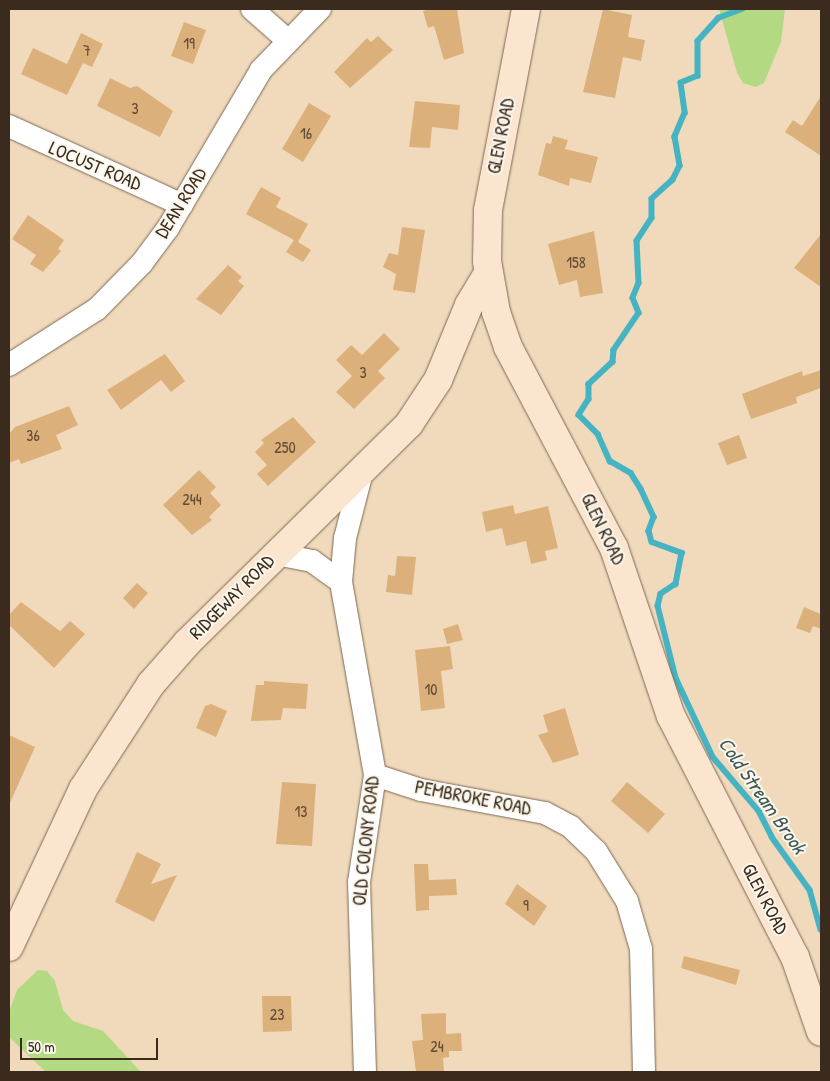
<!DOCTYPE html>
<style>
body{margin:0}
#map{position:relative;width:830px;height:1081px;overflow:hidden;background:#f1dabb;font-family:"Patrick Hand",sans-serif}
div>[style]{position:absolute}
.green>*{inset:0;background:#b3d982}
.stream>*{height:5.5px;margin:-2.75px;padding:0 2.75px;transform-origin:2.75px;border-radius:2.75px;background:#46b3c3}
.building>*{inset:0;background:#dcb07b}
.roads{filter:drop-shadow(0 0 1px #7b6855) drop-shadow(0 0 1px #7b6855)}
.street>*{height:22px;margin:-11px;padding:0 11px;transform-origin:11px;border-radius:11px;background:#fff}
.secondary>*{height:28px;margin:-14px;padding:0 14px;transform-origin:14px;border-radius:14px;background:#fce5cf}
span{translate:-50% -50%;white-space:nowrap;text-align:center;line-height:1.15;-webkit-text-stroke:4px #fbf7ec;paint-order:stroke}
.number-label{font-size:16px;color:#634c35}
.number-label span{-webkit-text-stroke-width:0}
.street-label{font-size:19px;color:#3b2a1e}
.water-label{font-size:20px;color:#3f5a58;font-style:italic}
.frame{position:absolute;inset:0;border:10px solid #3b2a1e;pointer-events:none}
.scale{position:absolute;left:20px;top:1038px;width:138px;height:22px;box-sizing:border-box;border:2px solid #3b2a1e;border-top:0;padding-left:6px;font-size:15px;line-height:18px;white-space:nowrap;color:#3b2a1e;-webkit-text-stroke:4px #fbf7ec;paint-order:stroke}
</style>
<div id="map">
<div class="green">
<div style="clip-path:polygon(719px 9px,785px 9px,781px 42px,764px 83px,756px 87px,743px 83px,737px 73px)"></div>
<div style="clip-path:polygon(38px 970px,47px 971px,55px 981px,63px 1010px,73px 1021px,103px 1031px,141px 1072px,46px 1072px,10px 1038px,9px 1012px,17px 990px)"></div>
</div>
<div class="stream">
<div style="left:743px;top:9px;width:26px;rotate:159deg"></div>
<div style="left:719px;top:18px;width:31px;rotate:132deg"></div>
<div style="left:698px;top:41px;width:35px;rotate:90deg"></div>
<div style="left:698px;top:76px;width:18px;rotate:158deg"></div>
<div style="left:681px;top:83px;width:30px;rotate:82deg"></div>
<div style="left:685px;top:113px;width:26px;rotate:113deg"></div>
<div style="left:675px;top:137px;width:29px;rotate:80deg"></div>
<div style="left:680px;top:166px;width:16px;rotate:117deg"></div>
<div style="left:673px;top:180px;width:28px;rotate:138deg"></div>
<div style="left:652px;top:199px;width:19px;rotate:90deg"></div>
<div style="left:652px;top:218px;width:27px;rotate:123deg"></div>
<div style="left:637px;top:241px;width:42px;rotate:87.3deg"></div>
<div style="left:639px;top:283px;width:16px;rotate:112deg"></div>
<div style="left:633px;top:298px;width:16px;rotate:68deg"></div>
<div style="left:639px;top:313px;width:45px;rotate:124deg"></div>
<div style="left:614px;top:350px;width:12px;rotate:95deg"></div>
<div style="left:613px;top:362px;width:33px;rotate:137deg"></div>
<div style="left:589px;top:384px;width:15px;rotate:90deg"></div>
<div style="left:589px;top:399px;width:19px;rotate:122deg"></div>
<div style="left:579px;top:415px;width:27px;rotate:45deg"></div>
<div style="left:598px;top:434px;width:30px;rotate:66deg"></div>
<div style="left:610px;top:461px;width:24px;rotate:30deg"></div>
<div style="left:631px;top:473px;width:19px;rotate:58deg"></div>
<div style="left:641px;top:489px;width:31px;rotate:65deg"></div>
<div style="left:654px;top:517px;width:15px;rotate:110deg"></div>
<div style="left:649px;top:531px;width:11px;rotate:75deg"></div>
<div style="left:652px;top:542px;width:32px;rotate:20deg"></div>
<div style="left:682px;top:553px;width:32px;rotate:101deg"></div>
<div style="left:676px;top:584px;width:18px;rotate:146deg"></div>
<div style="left:661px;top:594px;width:12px;rotate:104deg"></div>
<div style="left:658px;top:606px;width:74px;rotate:76deg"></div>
<div style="left:676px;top:678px;width:87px;rotate:64.9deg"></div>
<div style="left:713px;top:757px;width:71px;rotate:49.6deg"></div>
<div style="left:759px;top:811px;width:29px;rotate:63deg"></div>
<div style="left:772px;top:837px;width:65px;rotate:54.4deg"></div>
<div style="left:810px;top:890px;width:41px;rotate:74.6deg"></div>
</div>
<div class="building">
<div style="clip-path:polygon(432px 9px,457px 9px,464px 53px,444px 60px,434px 26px,428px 28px,423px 11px)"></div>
<div style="clip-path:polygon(603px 9px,632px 15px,628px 37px,645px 40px,641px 61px,623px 57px,615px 98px,583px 92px)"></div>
<div style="clip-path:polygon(184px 22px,206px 30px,193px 64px,171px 56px)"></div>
<div style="clip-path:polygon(81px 33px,103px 44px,92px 67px,83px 63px,67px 95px,21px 74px,33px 48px,67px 64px)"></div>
<div style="clip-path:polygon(378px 36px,393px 50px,350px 88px,334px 72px,367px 38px,371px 42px)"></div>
<div style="clip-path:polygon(110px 78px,130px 88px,137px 86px,173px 111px,160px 137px,97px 106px)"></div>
<div style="clip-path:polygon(821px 96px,821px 156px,785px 132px,793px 120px,802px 126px)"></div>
<div style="clip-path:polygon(415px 101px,460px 105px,458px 130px,432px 127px,430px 148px,409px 147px)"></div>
<div style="clip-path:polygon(309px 103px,331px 116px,303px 162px,282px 149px)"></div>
<div style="clip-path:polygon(553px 136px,568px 140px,565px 149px,598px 157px,591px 183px,570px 178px,569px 186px,538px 175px,546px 143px,551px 144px)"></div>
<div style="clip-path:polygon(261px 187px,281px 198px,276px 207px,308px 224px,298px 242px,311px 250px,303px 262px,286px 252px,294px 240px,246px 214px)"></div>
<div style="clip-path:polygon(28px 215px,64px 240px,58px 249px,61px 251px,43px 272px,30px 264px,36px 255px,12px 239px)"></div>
<div style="clip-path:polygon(402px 227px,425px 230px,415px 293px,393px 290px,396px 274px,383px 267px,389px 253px,398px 255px)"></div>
<div style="clip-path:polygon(594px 231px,603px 293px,580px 297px,577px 280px,559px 285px,548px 244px)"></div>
<div style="clip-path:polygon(821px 234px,821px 287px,794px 268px)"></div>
<div style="clip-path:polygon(228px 265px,242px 277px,238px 281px,244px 286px,221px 315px,196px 299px)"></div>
<div style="clip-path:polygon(384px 333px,400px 349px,378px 371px,385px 378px,354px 409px,336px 392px,352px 376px,336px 360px,351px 345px,362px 355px)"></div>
<div style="clip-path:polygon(165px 354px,185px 381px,171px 392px,161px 380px,121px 410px,107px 390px)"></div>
<div style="clip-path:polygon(821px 370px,821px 388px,796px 397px,797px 403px,751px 419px,742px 394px,802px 371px,803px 376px)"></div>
<div style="clip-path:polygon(69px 406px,78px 425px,56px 435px,62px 449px,21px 464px,19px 459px,9px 463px,9px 434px,15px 427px)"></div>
<div style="clip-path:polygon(293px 417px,316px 442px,268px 486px,257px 474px,267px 465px,255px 452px,264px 443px,261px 440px)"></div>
<div style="clip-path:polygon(739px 435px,747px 458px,727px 465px,718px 443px)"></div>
<div style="clip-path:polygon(199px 470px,216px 487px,210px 493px,221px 505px,209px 517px,212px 520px,192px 535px,163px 505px)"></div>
<div style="clip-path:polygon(513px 505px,515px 514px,548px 506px,558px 548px,545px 551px,547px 560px,531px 564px,526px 541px,506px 546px,502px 528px,486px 532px,482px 512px)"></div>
<div style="clip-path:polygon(397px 556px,416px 557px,412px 595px,386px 592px,388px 575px,395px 576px)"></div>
<div style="clip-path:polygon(137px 583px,148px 593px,134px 609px,123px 598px)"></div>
<div style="clip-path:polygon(21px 602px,60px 631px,70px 621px,85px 634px,54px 668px,9px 625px,9px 615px)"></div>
<div style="clip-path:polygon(804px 607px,821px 614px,821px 629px,813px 626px,810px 633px,796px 628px)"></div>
<div style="clip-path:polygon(458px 624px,463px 640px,447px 644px,443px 629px)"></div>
<div style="clip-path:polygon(450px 646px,453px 669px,441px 671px,445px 708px,421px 711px,415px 650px)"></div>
<div style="clip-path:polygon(264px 681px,308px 684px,306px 709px,283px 708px,281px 720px,251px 721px,256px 685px,264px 685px)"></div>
<div style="clip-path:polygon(211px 704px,227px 711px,216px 737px,196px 728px,205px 706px)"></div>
<div style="clip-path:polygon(565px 708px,579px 755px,553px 763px,538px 735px,548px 732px,543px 715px)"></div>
<div style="clip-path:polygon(9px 735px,35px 747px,9px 805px)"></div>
<div style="clip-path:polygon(282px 782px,316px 784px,312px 846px,276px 844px)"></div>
<div style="clip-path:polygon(627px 782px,665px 814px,648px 833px,611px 801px)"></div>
<div style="clip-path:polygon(137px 852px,161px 864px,151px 884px,177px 875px,154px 922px,115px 902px)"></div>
<div style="clip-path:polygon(414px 864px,428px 864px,429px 880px,456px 879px,457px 895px,429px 896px,429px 910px,416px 911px)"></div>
<div style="clip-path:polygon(517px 884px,547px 906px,534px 926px,505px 904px)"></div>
<div style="clip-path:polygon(684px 956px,740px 970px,736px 985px,681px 968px)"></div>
<div style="clip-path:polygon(262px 996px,291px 996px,292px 1031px,263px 1032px)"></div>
<div style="clip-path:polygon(446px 1013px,446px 1034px,461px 1033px,462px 1051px,449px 1051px,449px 1057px,443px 1058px,444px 1072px,416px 1072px,412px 1041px,423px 1040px,421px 1014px)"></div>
</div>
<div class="roads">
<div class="street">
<div style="left:252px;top:9px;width:45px;rotate:41.4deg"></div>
<div style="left:9px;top:126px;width:190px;rotate:24.5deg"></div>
<div style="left:9px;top:365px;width:104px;rotate:-32.5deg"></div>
<div style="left:97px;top:309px;width:64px;rotate:-45.6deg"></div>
<div style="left:142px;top:263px;width:44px;rotate:-53.4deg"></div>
<div style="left:168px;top:228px;width:183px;rotate:-59.5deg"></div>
<div style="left:261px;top:70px;width:85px;rotate:-46deg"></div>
<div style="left:362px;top:472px;width:68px;rotate:104.4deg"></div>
<div style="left:345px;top:538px;width:44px;rotate:95.2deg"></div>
<div style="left:341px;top:582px;width:196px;rotate:80deg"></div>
<div style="left:375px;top:775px;width:108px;rotate:98.5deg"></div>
<div style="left:359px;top:882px;width:190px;rotate:88.2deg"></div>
<div style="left:276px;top:554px;width:37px;rotate:11deg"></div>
<div style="left:312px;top:561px;width:36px;rotate:36deg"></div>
<div style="left:375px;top:775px;width:48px;rotate:18.1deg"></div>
<div style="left:421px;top:790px;width:126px;rotate:10.5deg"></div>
<div style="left:545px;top:813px;width:30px;rotate:28deg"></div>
<div style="left:571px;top:827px;width:35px;rotate:44deg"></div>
<div style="left:596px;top:851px;width:59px;rotate:58.2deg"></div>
<div style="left:627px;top:901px;width:50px;rotate:73.7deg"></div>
<div style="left:641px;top:949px;width:123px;rotate:88.6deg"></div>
</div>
<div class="secondary">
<div style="left:526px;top:9px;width:205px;rotate:100.7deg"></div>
<div style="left:488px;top:210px;width:51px;rotate:91.1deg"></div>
<div style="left:487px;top:261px;width:52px;rotate:80deg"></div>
<div style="left:496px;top:312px;width:37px;rotate:71deg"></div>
<div style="left:508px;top:347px;width:227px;rotate:62.2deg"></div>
<div style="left:614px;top:548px;width:177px;rotate:71.3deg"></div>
<div style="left:671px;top:716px;width:271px;rotate:62.8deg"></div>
<div style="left:795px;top:957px;width:79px;rotate:70.9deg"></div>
<div style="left:9px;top:947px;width:174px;rotate:-64.9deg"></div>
<div style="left:83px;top:789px;width:125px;rotate:-57.1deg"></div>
<div style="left:151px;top:684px;width:55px;rotate:-48.7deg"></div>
<div style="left:187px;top:643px;width:312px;rotate:-44.6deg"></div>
<div style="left:409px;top:424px;width:53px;rotate:-56.6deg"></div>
<div style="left:438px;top:380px;width:81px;rotate:-67.5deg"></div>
<div style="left:469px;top:305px;width:37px;rotate:-59deg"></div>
</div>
</div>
<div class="number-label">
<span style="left:189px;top:43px">19</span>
<span style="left:87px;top:50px">7</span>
<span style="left:135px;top:108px">3</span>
<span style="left:306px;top:133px">16</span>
<span style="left:576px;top:262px">158</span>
<span style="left:363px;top:372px">3</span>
<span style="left:33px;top:435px">36</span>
<span style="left:285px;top:447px">250</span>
<span style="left:192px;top:499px">244</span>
<span style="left:431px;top:689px">10</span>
<span style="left:301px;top:811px">13</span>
<span style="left:526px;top:905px">9</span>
<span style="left:277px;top:1014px">23</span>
<span style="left:437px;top:1046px">24</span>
</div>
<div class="street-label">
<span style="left:501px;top:136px;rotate:-79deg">GLEN ROAD</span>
<span style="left:95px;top:166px;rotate:23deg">LOCUST ROAD</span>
<span style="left:181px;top:203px;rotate:-58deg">DEAN ROAD</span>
<span style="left:603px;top:529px;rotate:64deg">GLEN ROAD</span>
<span style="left:232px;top:597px;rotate:-45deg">RIDGEWAY ROAD</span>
<span style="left:473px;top:798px;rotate:11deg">PEMBROKE ROAD</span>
<span style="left:366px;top:841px;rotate:-84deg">OLD COLONY ROAD</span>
<span style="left:765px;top:899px;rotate:62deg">GLEN ROAD</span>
</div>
<div class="water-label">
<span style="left:763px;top:795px;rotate:55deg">Cold Stream Brook</span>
</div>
<div class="frame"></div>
<div class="scale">50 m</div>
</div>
